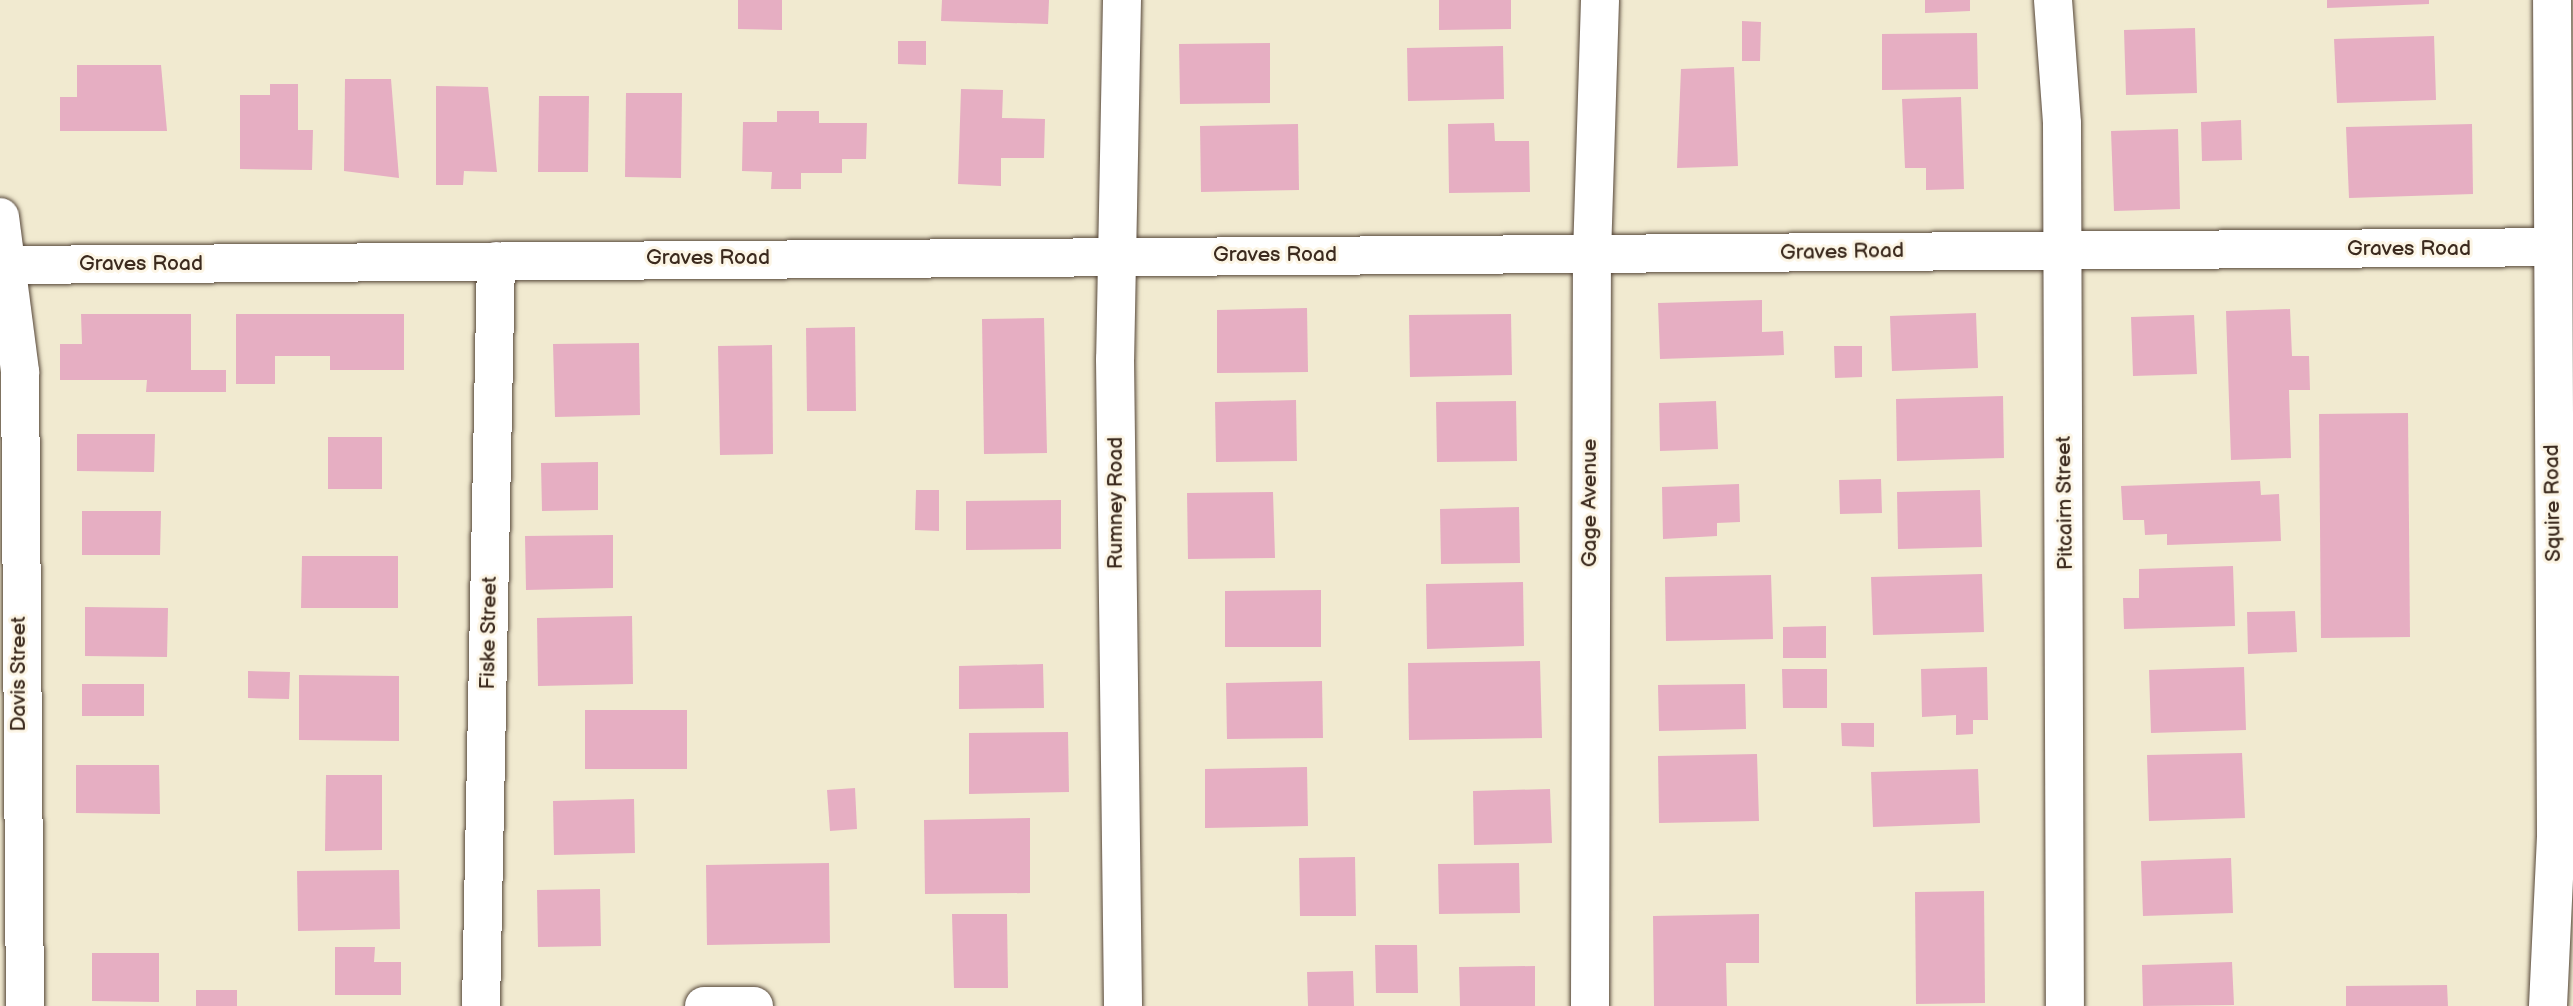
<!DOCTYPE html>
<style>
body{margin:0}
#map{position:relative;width:2573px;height:1006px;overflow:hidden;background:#f1ead0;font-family:"Balsamiq Sans",sans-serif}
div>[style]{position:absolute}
.building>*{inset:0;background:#e6aec2}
.roads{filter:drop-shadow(0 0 2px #564739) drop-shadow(0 0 2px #564739)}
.minor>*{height:38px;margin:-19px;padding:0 19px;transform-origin:19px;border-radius:19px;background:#fff}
.highway>*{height:38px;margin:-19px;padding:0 19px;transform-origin:19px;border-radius:19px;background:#fff}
span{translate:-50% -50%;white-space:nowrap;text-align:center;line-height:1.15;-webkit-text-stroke:6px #fcf5e5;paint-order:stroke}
.street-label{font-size:21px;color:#3b2a1e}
</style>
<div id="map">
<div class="building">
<div style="clip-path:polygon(738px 0,782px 0,782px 30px,738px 29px)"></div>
<div style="clip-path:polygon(942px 0,1049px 0,1048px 24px,941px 21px)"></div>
<div style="clip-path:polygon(1439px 0,1511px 0,1511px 29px,1439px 30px)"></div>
<div style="clip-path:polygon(1925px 0,1970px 0,1970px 11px,1925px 13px)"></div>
<div style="clip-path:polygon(2327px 0,2429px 0,2429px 4px,2327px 8px)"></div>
<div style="clip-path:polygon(1742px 21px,1761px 22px,1760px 61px,1742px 61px)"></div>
<div style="clip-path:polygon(2195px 28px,2197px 93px,2126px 95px,2124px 30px)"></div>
<div style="clip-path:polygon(1977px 33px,1978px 89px,1882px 90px,1882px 34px)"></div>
<div style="clip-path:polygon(2434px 36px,2436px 100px,2337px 103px,2334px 39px)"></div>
<div style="clip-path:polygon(898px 41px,926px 41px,926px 65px,898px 64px)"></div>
<div style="clip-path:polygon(1270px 43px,1270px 103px,1180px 104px,1179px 44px)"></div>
<div style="clip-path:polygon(1503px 46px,1504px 99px,1408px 101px,1407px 48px)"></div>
<div style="clip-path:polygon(77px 65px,161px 65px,167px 131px,60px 131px,60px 97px,77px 97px)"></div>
<div style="clip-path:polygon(1734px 67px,1738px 166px,1677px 168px,1681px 69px)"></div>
<div style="clip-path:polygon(345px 79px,391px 79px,399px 178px,344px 171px)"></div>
<div style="clip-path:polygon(270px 84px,298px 84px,298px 130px,313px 130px,312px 170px,240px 169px,240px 95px,270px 95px)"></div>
<div style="clip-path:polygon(436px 86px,488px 87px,497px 172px,464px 171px,463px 185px,436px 185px)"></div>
<div style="clip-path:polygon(961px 89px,1003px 90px,1002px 118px,1045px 119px,1044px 158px,1001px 158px,1001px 186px,958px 184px)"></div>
<div style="clip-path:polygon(626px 93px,682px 93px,681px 178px,625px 177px)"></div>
<div style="clip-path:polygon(539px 96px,589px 96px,588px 172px,538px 172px)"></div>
<div style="clip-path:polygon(1961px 97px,1964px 189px,1926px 190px,1926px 168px,1905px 168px,1902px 99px)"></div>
<div style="clip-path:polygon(777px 111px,819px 111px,819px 123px,867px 123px,866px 159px,842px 159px,842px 173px,801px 173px,801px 189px,771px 189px,772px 172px,742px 171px,743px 122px,777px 122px)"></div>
<div style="clip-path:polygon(2241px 120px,2242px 160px,2202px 161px,2201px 122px)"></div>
<div style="clip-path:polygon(1494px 123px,1495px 141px,1529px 141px,1530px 192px,1449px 193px,1448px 124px)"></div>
<div style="clip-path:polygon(1298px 124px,1299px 190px,1201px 192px,1200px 126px)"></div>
<div style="clip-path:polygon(2472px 124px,2473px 194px,2349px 198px,2346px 127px)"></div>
<div style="clip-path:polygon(2178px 129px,2180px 209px,2114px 211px,2111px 131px)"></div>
<div style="clip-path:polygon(1762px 300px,1762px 332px,1783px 331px,1784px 355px,1660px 359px,1658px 303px)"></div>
<div style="clip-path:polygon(1307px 308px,1308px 372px,1217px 373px,1217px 310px)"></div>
<div style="clip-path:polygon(2290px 309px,2292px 356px,2309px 356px,2310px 390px,2289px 390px,2291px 458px,2231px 460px,2226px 311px)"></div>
<div style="clip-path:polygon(1976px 313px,1978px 368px,1892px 371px,1890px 316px)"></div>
<div style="clip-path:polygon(81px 314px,191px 314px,191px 370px,226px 370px,226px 392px,146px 392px,147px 380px,60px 380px,60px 344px,82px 344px)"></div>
<div style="clip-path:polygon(236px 314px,404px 314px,404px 370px,330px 370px,330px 356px,275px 356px,275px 384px,236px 384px)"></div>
<div style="clip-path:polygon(1511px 314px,1512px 375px,1410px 377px,1409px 315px)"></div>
<div style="clip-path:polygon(2194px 315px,2197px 374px,2133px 376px,2131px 317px)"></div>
<div style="clip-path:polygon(1044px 318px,1047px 453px,984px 454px,982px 319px)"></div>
<div style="clip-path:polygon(855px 327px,856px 411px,807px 411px,806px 328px)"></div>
<div style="clip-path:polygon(639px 343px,640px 415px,555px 417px,553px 344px)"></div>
<div style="clip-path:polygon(772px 345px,773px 454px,720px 455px,718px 346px)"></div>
<div style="clip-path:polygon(1834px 346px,1862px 346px,1862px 377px,1835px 378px)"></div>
<div style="clip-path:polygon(2003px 396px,2004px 458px,1897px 461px,1896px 399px)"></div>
<div style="clip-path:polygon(1296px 400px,1297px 461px,1216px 462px,1215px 402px)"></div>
<div style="clip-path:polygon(1516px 401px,1517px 461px,1437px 462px,1436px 402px)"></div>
<div style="clip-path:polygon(1716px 401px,1718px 449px,1660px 451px,1659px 403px)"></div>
<div style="clip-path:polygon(2408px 413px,2410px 637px,2321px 638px,2319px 414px)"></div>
<div style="clip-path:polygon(77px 434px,155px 434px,154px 472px,77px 471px)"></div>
<div style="clip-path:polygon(328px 437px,382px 437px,382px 489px,328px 489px)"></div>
<div style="clip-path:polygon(598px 462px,598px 510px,542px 511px,541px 463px)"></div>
<div style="clip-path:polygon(1881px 479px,1882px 513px,1840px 514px,1839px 480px)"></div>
<div style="clip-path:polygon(2260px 481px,2261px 495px,2279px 494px,2281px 541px,2167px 545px,2167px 534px,2145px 535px,2144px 520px,2123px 520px,2121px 486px)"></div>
<div style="clip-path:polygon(1739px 484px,1740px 522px,1717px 523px,1717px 536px,1663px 539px,1662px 487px)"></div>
<div style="clip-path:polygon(916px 490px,939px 490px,939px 531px,915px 530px)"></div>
<div style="clip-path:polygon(1980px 490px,1982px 547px,1898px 549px,1897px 492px)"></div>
<div style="clip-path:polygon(1273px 492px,1275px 558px,1188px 559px,1187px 493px)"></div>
<div style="clip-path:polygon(1061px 500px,1061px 549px,966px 550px,966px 501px)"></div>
<div style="clip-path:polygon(1519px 507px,1520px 563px,1441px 564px,1440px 509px)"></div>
<div style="clip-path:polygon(82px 511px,161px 511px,160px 555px,82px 555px)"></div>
<div style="clip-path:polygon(613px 535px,613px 588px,526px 590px,525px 536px)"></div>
<div style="clip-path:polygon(302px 556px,398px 556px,398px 608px,301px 608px)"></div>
<div style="clip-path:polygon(2233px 566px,2235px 626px,2124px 629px,2123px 598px,2139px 598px,2139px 569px)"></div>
<div style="clip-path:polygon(1982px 574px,1984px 632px,1873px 635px,1871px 577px)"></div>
<div style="clip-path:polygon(1771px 575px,1773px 639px,1666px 641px,1665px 577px)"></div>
<div style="clip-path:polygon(1523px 582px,1524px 646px,1427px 649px,1426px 584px)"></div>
<div style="clip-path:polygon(1321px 590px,1321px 647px,1225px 647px,1225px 591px)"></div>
<div style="clip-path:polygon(85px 607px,168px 608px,167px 657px,85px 656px)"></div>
<div style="clip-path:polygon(2295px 611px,2297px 652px,2248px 654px,2247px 612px)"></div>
<div style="clip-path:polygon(632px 616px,633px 684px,538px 686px,537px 618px)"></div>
<div style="clip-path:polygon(1826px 626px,1826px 658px,1783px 658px,1783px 627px)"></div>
<div style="clip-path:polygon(1540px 661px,1542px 738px,1409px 740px,1408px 663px)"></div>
<div style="clip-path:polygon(1043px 664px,1044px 708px,959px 709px,959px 666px)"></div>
<div style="clip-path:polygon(1987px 667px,1988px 720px,1973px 720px,1973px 734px,1956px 735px,1956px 715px,1922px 717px,1921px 669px)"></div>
<div style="clip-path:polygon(2244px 667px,2246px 730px,2151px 733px,2149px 670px)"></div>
<div style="clip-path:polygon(1782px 669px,1827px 669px,1827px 708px,1783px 708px)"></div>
<div style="clip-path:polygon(248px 671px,290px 672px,289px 699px,248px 698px)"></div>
<div style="clip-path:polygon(299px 675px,399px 676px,399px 741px,299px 740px)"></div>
<div style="clip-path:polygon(1322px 681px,1323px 738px,1227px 739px,1226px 683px)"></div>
<div style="clip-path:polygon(82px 684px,144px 684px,144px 716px,82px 716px)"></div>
<div style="clip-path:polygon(1745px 684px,1746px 729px,1659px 731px,1658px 685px)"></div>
<div style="clip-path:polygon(585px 710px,687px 710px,687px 769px,585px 769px)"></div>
<div style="clip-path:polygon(1841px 723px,1874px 723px,1874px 747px,1842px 746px)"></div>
<div style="clip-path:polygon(1068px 732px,1069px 792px,969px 794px,969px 733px)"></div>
<div style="clip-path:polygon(2242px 753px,2245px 818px,2149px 821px,2147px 755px)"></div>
<div style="clip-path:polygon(1757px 754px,1759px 821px,1659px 823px,1658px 756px)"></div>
<div style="clip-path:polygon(76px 765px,159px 765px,160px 814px,76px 813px)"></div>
<div style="clip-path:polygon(1307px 767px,1308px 826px,1205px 828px,1205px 769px)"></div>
<div style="clip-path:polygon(1978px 769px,1980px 823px,1873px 827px,1871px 772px)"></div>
<div style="clip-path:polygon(326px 775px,382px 775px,382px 850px,325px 851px)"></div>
<div style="clip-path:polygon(855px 788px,857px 829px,830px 831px,827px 790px)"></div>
<div style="clip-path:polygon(1550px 789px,1552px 843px,1474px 845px,1473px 791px)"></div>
<div style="clip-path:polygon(634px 799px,635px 853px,554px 855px,553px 801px)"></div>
<div style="clip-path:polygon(1030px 818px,1030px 893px,925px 894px,924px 820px)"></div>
<div style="clip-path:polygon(1355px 857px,1356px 916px,1300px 916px,1299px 858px)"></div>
<div style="clip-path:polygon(2231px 858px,2233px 913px,2143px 916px,2141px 861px)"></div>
<div style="clip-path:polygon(829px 863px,830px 943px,707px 945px,706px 865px)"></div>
<div style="clip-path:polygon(1519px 863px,1520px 913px,1439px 914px,1438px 864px)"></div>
<div style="clip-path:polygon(399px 870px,400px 929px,298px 931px,297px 871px)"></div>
<div style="clip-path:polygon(600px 889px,601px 946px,538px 947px,537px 890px)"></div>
<div style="clip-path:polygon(1984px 891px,1985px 1003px,1916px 1004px,1915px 892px)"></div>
<div style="clip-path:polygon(952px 914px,1007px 914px,1008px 988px,954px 988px)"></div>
<div style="clip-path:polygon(1759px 914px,1759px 963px,1726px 963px,1727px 1006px,1654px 1006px,1653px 916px)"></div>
<div style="clip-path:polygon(1375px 945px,1417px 945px,1418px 993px,1376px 993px)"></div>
<div style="clip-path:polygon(335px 947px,375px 947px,374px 962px,401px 962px,401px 995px,335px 995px)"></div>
<div style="clip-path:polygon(92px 953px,159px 953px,159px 1002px,92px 1001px)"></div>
<div style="clip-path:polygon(2232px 962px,2234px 1005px,2143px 1006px,2142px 965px)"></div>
<div style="clip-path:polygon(1535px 966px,1535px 1006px,1460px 1006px,1459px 967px)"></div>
<div style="clip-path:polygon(1353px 971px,1354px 1006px,1308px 1006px,1307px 972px)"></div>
<div style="clip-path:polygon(2447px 985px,2448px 1006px,2346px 1006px,2346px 986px)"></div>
<div style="clip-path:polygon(196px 990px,237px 990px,237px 1006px,196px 1006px)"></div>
</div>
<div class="roads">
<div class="minor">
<div style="left:1122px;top:0;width:359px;rotate:91.1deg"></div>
<div style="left:1115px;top:359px;width:647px;rotate:89.29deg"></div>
<div style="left:2053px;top:0;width:124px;rotate:85.8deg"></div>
<div style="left:2062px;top:124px;width:882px;rotate:89.81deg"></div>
<div style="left:0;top:217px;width:156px;rotate:82.6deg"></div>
<div style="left:20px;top:372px;width:634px;rotate:89.55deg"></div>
<div style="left:0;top:265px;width:2550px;rotate:-0.4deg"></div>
<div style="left:481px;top:1006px;width:745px;rotate:-88.85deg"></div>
<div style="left:704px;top:1006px;width:50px"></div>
<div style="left:1590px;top:1006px;width:751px;rotate:-89.85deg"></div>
<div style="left:1592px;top:255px;width:255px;rotate:-88.2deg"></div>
</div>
<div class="highway">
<div style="left:2548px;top:1006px;width:169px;rotate:-87.3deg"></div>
<div style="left:2556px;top:837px;width:837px;rotate:-90.27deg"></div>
</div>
</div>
<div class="street-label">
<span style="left:2409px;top:249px">Graves Road</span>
<span style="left:1842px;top:252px;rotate:-1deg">Graves Road</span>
<span style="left:1275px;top:255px">Graves Road</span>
<span style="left:708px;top:258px">Graves Road</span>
<span style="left:141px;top:264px">Graves Road</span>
<span style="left:1116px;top:503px;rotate:-90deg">Rumney Road</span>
<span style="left:1590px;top:503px;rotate:-90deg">Gage Avenue</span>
<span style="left:2065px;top:503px;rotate:-91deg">Pitcairn Street</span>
<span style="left:2553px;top:503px;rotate:-91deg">Squire Road</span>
<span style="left:489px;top:633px;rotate:-89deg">Fiske Street</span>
<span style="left:19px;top:674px;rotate:-90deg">Davis Street</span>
</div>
</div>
